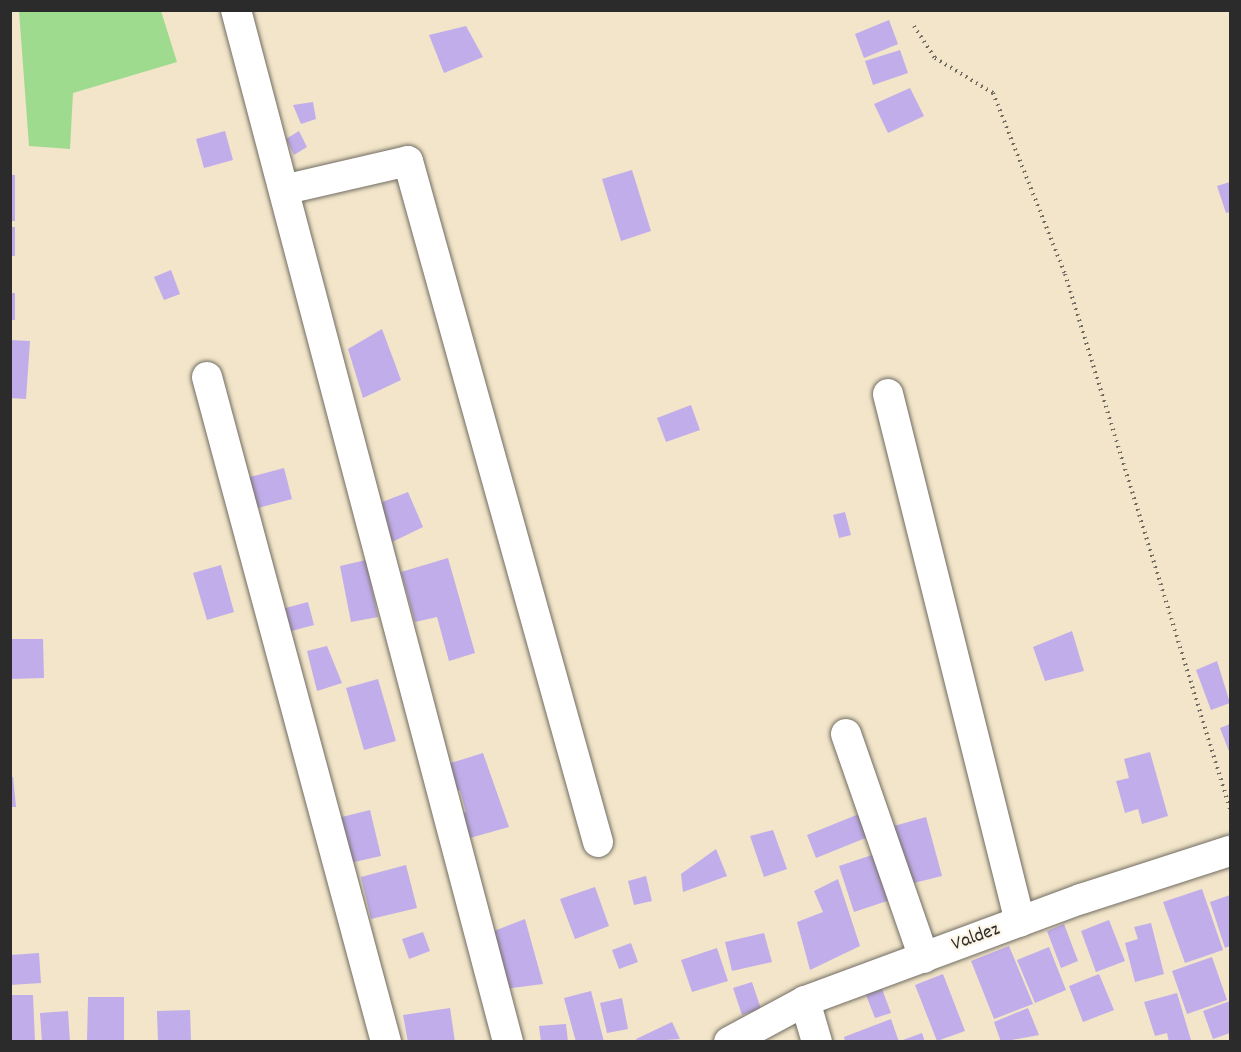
<!DOCTYPE html>
<style>
body{margin:0}
#map{position:relative;width:1241px;height:1052px;overflow:hidden;background:#f2e5c9;font-family:Dekko,sans-serif}
div>[style]{position:absolute}
.green>*{inset:0;background:#9fdb8f}
.building>*{inset:0;background:#c1adea}
.path>*{height:4px;margin-top:-2px;transform-origin:0;background:repeating-linear-gradient(90deg,#716c62 0 1.5px,transparent 0 6px)}
.roads{filter:drop-shadow(0 0 2px #716c62) drop-shadow(0 0 2px #716c62)}
.minor>*{height:30px;margin:-15px;padding:0 15px;transform-origin:15px;border-radius:15px;background:#fff}
span{translate:-50% -50%;white-space:nowrap;text-align:center;line-height:1.15;-webkit-text-stroke:4.5px #fcf5e5;paint-order:stroke}
.street-label{font-size:20px;color:#2b2b2b}
.frame{position:absolute;inset:0;border:12px solid #2b2b2b;pointer-events:none}
</style>
<div id="map">
<div class="green">
<div style="clip-path:polygon(19px 11px,161px 11px,177px 62px,73px 93px,70px 149px,29px 146px)"></div>
</div>
<div class="building">
<div style="clip-path:polygon(889px 20px,898px 44px,864px 58px,855px 34px)"></div>
<div style="clip-path:polygon(466px 26px,483px 57px,444px 73px,429px 35px)"></div>
<div style="clip-path:polygon(900px 50px,908px 73px,873px 85px,865px 61px)"></div>
<div style="clip-path:polygon(910px 88px,924px 116px,888px 133px,874px 104px)"></div>
<div style="clip-path:polygon(313px 102px,316px 119px,301px 124px,293px 105px)"></div>
<div style="clip-path:polygon(225px 131px,233px 160px,204px 168px,196px 139px)"></div>
<div style="clip-path:polygon(299px 131px,307px 147px,294px 155px,286px 139px)"></div>
<div style="clip-path:polygon(632px 170px,651px 231px,621px 241px,602px 179px)"></div>
<div style="clip-path:polygon(10px 175px,15px 175px,15px 221px,10px 221px)"></div>
<div style="clip-path:polygon(1230px 182px,1230px 212px,1226px 213px,1217px 186px)"></div>
<div style="clip-path:polygon(10px 227px,15px 227px,15px 256px,10px 256px)"></div>
<div style="clip-path:polygon(171px 270px,180px 294px,164px 300px,154px 277px)"></div>
<div style="clip-path:polygon(10px 293px,15px 293px,15px 320px,10px 320px)"></div>
<div style="clip-path:polygon(382px 329px,401px 380px,363px 398px,348px 349px)"></div>
<div style="clip-path:polygon(10px 340px,30px 341px,26px 399px,10px 398px)"></div>
<div style="clip-path:polygon(691px 405px,700px 430px,666px 442px,657px 418px)"></div>
<div style="clip-path:polygon(284px 468px,292px 499px,254px 509px,246px 478px)"></div>
<div style="clip-path:polygon(408px 492px,423px 527px,386px 545px,372px 506px)"></div>
<div style="clip-path:polygon(845px 512px,851px 535px,839px 538px,833px 515px)"></div>
<div style="clip-path:polygon(448px 558px,475px 653px,449px 661px,437px 617px,415px 622px,401px 572px)"></div>
<div style="clip-path:polygon(366px 560px,378px 617px,351px 622px,340px 566px)"></div>
<div style="clip-path:polygon(221px 565px,234px 612px,207px 620px,193px 573px)"></div>
<div style="clip-path:polygon(308px 602px,314px 625px,284px 633px,278px 610px)"></div>
<div style="clip-path:polygon(1072px 631px,1084px 671px,1045px 681px,1033px 647px)"></div>
<div style="clip-path:polygon(10px 639px,43px 639px,44px 678px,10px 679px)"></div>
<div style="clip-path:polygon(327px 646px,342px 683px,317px 691px,307px 651px)"></div>
<div style="clip-path:polygon(1217px 661px,1230px 703px,1211px 710px,1196px 670px)"></div>
<div style="clip-path:polygon(378px 679px,396px 741px,364px 750px,346px 688px)"></div>
<div style="clip-path:polygon(1230px 724px,1230px 754px,1220px 728px)"></div>
<div style="clip-path:polygon(1150px 752px,1168px 816px,1142px 824px,1138px 809px,1125px 813px,1116px 781px,1129px 778px,1124px 759px)"></div>
<div style="clip-path:polygon(483px 753px,509px 827px,459px 841px,452px 816px,466px 812px,460px 790px,446px 794px,438px 767px)"></div>
<div style="clip-path:polygon(10px 777px,13px 777px,16px 807px,10px 807px)"></div>
<div style="clip-path:polygon(370px 810px,381px 856px,341px 865px,330px 820px)"></div>
<div style="clip-path:polygon(859px 814px,868px 837px,816px 858px,807px 835px)"></div>
<div style="clip-path:polygon(926px 817px,942px 876px,910px 884px,894px 826px)"></div>
<div style="clip-path:polygon(773px 830px,787px 869px,764px 877px,750px 836px)"></div>
<div style="clip-path:polygon(716px 849px,727px 876px,683px 892px,681px 874px)"></div>
<div style="clip-path:polygon(881px 852px,896px 898px,854px 912px,839px 866px)"></div>
<div style="clip-path:polygon(406px 865px,417px 908px,371px 919px,361px 877px)"></div>
<div style="clip-path:polygon(646px 876px,652px 901px,634px 905px,628px 881px)"></div>
<div style="clip-path:polygon(838px 879px,860px 946px,810px 970px,797px 922px,823px 912px,814px 891px)"></div>
<div style="clip-path:polygon(595px 887px,609px 926px,575px 939px,560px 899px)"></div>
<div style="clip-path:polygon(1202px 889px,1223px 950px,1185px 963px,1163px 902px)"></div>
<div style="clip-path:polygon(1230px 895px,1230px 946px,1225px 948px,1210px 902px)"></div>
<div style="clip-path:polygon(525px 919px,543px 984px,504px 989px,489px 933px)"></div>
<div style="clip-path:polygon(1109px 920px,1125px 961px,1096px 972px,1081px 931px)"></div>
<div style="clip-path:polygon(1151px 923px,1164px 974px,1135px 982px,1125px 943px,1138px 939px,1134px 927px)"></div>
<div style="clip-path:polygon(1064px 924px,1078px 961px,1061px 968px,1047px 931px)"></div>
<div style="clip-path:polygon(423px 932px,430px 951px,409px 959px,402px 939px)"></div>
<div style="clip-path:polygon(764px 933px,772px 962px,732px 971px,725px 942px)"></div>
<div style="clip-path:polygon(631px 943px,638px 962px,619px 969px,612px 950px)"></div>
<div style="clip-path:polygon(1009px 946px,1033px 1004px,994px 1019px,971px 961px)"></div>
<div style="clip-path:polygon(1049px 947px,1066px 990px,1035px 1003px,1017px 960px)"></div>
<div style="clip-path:polygon(717px 948px,728px 981px,692px 992px,681px 960px)"></div>
<div style="clip-path:polygon(39px 953px,41px 983px,10px 985px,10px 955px)"></div>
<div style="clip-path:polygon(1212px 957px,1227px 1000px,1187px 1014px,1172px 971px)"></div>
<div style="clip-path:polygon(943px 974px,965px 1031px,937px 1041px,915px 985px)"></div>
<div style="clip-path:polygon(1099px 974px,1114px 1010px,1083px 1022px,1069px 986px)"></div>
<div style="clip-path:polygon(752px 982px,761px 1009px,742px 1015px,733px 988px)"></div>
<div style="clip-path:polygon(882px 989px,891px 1013px,875px 1018px,866px 995px)"></div>
<div style="clip-path:polygon(591px 991px,604px 1042px,576px 1042px,564px 998px)"></div>
<div style="clip-path:polygon(1177px 993px,1191px 1040px,1186px 1042px,1169px 1042px,1167px 1033px,1155px 1036px,1144px 1002px)"></div>
<div style="clip-path:polygon(10px 995px,33px 995px,35px 1042px,10px 1042px)"></div>
<div style="clip-path:polygon(88px 997px,124px 997px,124px 1042px,87px 1042px)"></div>
<div style="clip-path:polygon(622px 998px,628px 1029px,607px 1033px,600px 1003px)"></div>
<div style="clip-path:polygon(1230px 1001px,1230px 1033px,1213px 1039px,1203px 1011px)"></div>
<div style="clip-path:polygon(450px 1008px,455px 1042px,408px 1042px,403px 1015px)"></div>
<div style="clip-path:polygon(1028px 1008px,1039px 1035px,1001px 1042px,994px 1022px)"></div>
<div style="clip-path:polygon(190px 1010px,191px 1042px,158px 1042px,157px 1011px)"></div>
<div style="clip-path:polygon(68px 1011px,70px 1042px,42px 1042px,40px 1013px)"></div>
<div style="clip-path:polygon(891px 1019px,899px 1042px,845px 1042px,844px 1037px)"></div>
<div style="clip-path:polygon(672px 1022px,680px 1039px,638px 1042px,636px 1039px)"></div>
<div style="clip-path:polygon(566px 1024px,568px 1042px,541px 1042px,539px 1026px)"></div>
<div style="clip-path:polygon(922px 1033px,925px 1042px,900px 1042px,900px 1041px)"></div>
</div>
<div class="path">
<div style="left:914px;top:26px;width:38px;rotate:57deg"></div>
<div style="left:935px;top:58px;width:68px;rotate:31.1deg"></div>
<div style="left:993px;top:93px;width:195px;rotate:68.3deg"></div>
<div style="left:1065px;top:274px;width:560px;rotate:72.86deg"></div>
</div>
<div class="roads">
<div class="minor">
<div style="left:236px;top:10px;width:1067px;rotate:75.23deg"></div>
<div style="left:287px;top:189px;width:124px;rotate:-13deg"></div>
<div style="left:408px;top:161px;width:707px;rotate:74.41deg"></div>
<div style="left:207px;top:377px;width:689px;rotate:74.93deg"></div>
<div style="left:888px;top:394px;width:544px;rotate:75.96deg"></div>
<div style="left:846px;top:734px;width:237px;rotate:70.8deg"></div>
<div style="left:805px;top:1001px;width:43px;rotate:73.7deg"></div>
<div style="left:729px;top:1042px;width:86px;rotate:-28.3deg"></div>
<div style="left:805px;top:1001px;width:294px;rotate:-20.3deg"></div>
<div style="left:1081px;top:899px;width:157px;rotate:-17.9deg"></div>
</div>
</div>
<div class="street-label">
<span style="left:976px;top:938px;rotate:-20deg">Valdez</span>
</div>
<div class="frame"></div>
</div>
